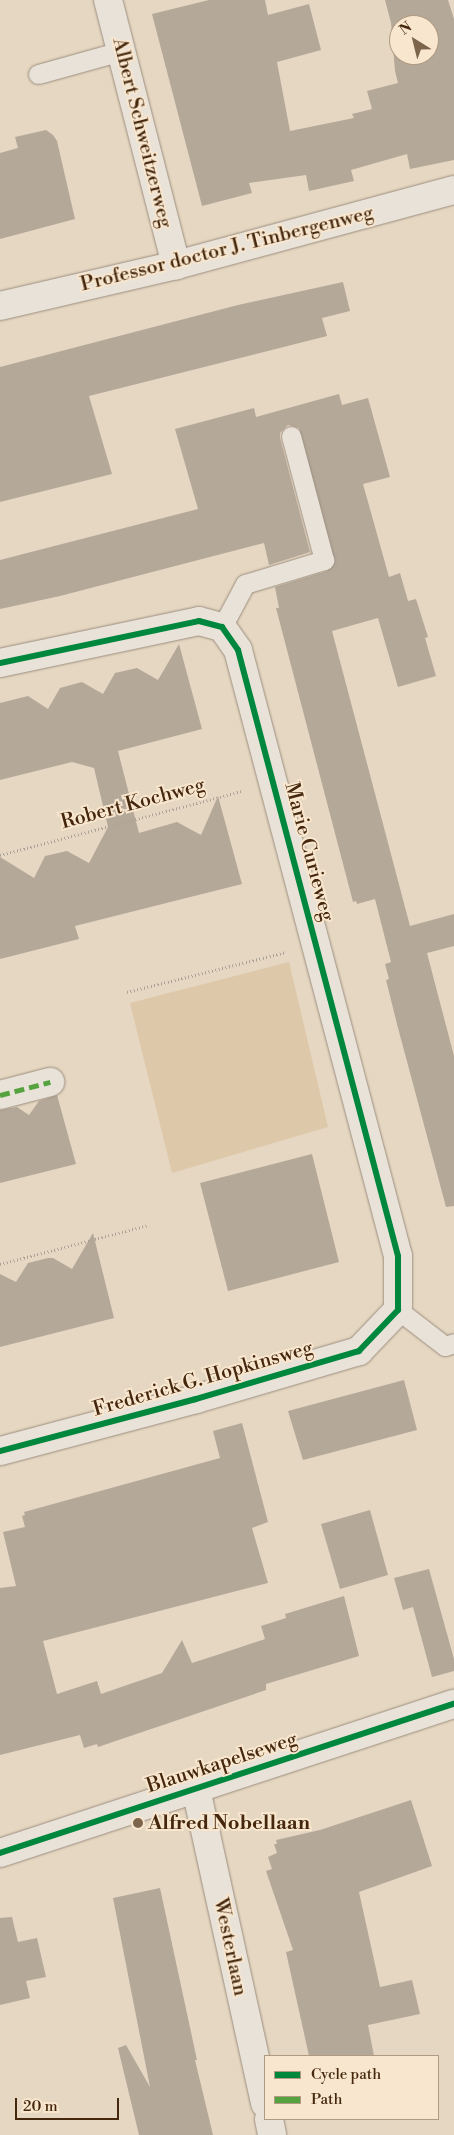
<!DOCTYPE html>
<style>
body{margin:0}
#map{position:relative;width:454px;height:2135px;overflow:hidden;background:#e6d7c2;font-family:"Libre Bodoni",serif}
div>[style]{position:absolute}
.green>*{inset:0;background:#dec8aa}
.building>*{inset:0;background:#b4a899}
.path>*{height:3px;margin-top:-1.5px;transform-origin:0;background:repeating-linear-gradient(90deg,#aba298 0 1px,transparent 0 3.5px)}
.roads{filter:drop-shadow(0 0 1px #9b8e7f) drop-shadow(0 0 1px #9b8e7f)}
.lane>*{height:19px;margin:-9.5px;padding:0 9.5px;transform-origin:9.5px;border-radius:9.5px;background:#e9e2d8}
.street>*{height:28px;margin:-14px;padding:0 14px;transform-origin:14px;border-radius:14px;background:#e9e2d8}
.quiet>*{height:5px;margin-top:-2.5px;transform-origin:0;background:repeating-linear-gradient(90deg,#55a33e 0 10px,transparent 0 15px)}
.cycleway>*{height:6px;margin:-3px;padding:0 3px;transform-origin:3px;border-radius:3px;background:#00873e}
.dots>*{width:14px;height:14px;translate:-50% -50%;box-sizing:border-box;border:2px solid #f8e6ce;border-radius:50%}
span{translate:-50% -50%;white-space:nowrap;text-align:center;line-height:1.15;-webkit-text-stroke:4px #f8e6ce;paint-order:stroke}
.street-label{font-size:20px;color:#44270d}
.poi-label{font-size:20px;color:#44270d;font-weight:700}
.left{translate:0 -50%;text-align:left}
.legend{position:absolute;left:264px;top:2055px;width:175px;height:65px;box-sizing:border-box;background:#f8e6ce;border:1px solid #b09a81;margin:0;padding:6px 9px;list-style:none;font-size:15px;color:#44270d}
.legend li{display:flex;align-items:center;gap:10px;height:25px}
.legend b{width:25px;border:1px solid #b09a81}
.north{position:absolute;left:389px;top:15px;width:50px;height:50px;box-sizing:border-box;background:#f8e6ce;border:1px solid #b09a81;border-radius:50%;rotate:324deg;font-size:14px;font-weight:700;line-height:20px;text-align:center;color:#44270d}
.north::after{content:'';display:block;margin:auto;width:18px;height:22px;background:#7d654c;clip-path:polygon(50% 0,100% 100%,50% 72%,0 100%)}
.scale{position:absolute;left:15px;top:2098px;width:104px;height:22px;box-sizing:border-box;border:2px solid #44270d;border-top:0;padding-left:6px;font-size:15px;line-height:18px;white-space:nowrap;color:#44270d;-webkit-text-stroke:4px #f8e6ce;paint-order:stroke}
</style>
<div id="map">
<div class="green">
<div style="clip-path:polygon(289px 962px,328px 1127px,172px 1173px,130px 1003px)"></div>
</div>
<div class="building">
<div style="clip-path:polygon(evenodd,209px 0,265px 0,268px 15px,309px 4px,321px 50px,277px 62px,290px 131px,354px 118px,352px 114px,372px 109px,367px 91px,398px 83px,395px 71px,391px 23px,385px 0,448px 0,454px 19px,454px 160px,410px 169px,407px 154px,351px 170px,354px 181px,309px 191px,306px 175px,249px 183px,252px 193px,202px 206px,152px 14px,209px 0,399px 25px,429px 25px,429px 55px,399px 55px,399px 25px)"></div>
<div style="clip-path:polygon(46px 130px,53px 135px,57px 141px,75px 219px,0 239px,0 153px,18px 148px,15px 137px)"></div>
<div style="clip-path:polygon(343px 282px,350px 311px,322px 318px,327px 336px,89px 396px,112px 474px,0 502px,0 367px,238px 305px)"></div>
<div style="clip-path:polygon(339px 394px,342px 405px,368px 398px,390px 477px,363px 484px,389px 577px,400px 573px,408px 601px,416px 599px,428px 637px,425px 638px,436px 676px,398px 687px,378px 618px,332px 631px,410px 926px,454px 914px,454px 946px,427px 953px,454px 1056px,454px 1206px,446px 1207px,398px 1028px,386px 980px,389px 979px,385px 964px,391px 962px,375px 899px,357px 904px,356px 901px,353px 902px,276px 608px,279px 608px,275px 587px,327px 571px,335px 562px,299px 428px,288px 425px,280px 433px,280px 438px,310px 552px,269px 565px,264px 543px,60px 596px,0 609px,0 560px,198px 509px,175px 429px,254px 408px,256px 417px)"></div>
<div style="clip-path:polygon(179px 644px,202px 729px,118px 751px,139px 833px,177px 822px,201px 835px,218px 796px,242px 884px,75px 926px,79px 939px,0 959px,0 857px,34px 878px,45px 856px,67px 851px,89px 863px,108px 827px,94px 768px,72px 762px,0 780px,0 703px,28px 696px,48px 709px,60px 688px,82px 682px,103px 694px,115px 673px,137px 668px,158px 680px)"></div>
<div style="clip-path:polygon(57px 1095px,76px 1164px,0 1183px,0 1110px,17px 1107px,29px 1115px,39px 1101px)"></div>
<div style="clip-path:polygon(312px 1154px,339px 1262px,228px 1291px,200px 1183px)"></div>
<div style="clip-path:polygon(93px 1233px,114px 1318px,0 1347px,0 1274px,16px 1282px,28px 1263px,48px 1258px,53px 1258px,72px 1269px)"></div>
<div style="clip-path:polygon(404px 1380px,417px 1430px,303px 1460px,288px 1411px)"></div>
<div style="clip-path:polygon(242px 1423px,268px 1522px,252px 1528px,268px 1583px,43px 1641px,57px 1694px,97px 1681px,101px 1694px,162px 1673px,182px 1640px,192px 1663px,223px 1653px,265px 1639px,261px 1626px,286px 1618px,285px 1614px,344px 1596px,359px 1656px,266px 1684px,266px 1690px,98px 1747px,97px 1744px,84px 1748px,80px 1735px,0 1755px,0 1588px,16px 1586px,3px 1532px,25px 1527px,22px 1516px,25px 1515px,24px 1512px,220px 1458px,213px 1431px)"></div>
<div style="clip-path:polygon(370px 1510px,388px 1575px,340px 1589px,321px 1524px)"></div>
<div style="clip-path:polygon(429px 1569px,454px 1659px,454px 1671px,432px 1677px,413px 1607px,403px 1610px,394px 1578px)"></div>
<div style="clip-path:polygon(411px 1800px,432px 1866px,359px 1892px,380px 1987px,412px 1980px,420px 2014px,368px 2025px,374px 2056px,309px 2056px,286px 1952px,293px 1950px,266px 1871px,272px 1869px,268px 1857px,277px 1853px,274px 1844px,277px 1844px,276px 1840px,320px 1830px)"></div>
<div style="clip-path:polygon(160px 1888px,197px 2060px,195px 2060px,213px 2135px,139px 2135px,118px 2048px,126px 2045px,150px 2087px,113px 1898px)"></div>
<div style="clip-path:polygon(12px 1917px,18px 1942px,37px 1938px,46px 1977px,26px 1981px,30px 1998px,0 2005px,0 1918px)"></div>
</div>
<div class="path">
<div style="left:0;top:855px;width:250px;rotate:-14.8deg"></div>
<div style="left:127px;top:992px;width:164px;rotate:-14.1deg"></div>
<div style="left:0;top:1264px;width:154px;rotate:-14.7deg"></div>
</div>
<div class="roads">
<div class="lane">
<div style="left:38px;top:74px;width:86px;rotate:-15.5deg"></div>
<div style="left:222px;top:627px;width:49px;rotate:-61.9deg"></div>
<div style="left:245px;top:584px;width:83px;rotate:-16.9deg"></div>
<div style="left:324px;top:560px;width:128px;rotate:-104.9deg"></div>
<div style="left:398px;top:1310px;width:59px;rotate:37.5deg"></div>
<div style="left:445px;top:1346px;width:9px;rotate:-18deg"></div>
</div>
<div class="street">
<div style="left:108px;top:0;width:274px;rotate:75.6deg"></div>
<div style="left:0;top:306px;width:181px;rotate:-13.1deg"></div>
<div style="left:176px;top:265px;width:288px;rotate:-15.1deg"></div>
<div style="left:0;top:663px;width:203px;rotate:-11.9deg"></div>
<div style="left:199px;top:621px;width:24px;rotate:15deg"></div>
<div style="left:222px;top:627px;width:28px;rotate:55deg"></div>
<div style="left:238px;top:650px;width:627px;rotate:75.21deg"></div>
<div style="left:398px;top:1256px;width:54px;rotate:90deg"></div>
<div style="left:398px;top:1310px;width:57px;rotate:133.6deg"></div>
<div style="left:359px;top:1351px;width:170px;rotate:163.6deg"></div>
<div style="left:196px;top:1399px;width:203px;rotate:165.1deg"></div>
<div style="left:0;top:1095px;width:52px;rotate:-14.6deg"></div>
<div style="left:196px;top:1789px;width:322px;rotate:77.6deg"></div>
<div style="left:0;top:1853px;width:478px;rotate:-18.2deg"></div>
<div style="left:269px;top:2119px;width:16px;rotate:79deg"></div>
</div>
</div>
<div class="quiet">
<div style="left:0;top:1095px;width:52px;rotate:-14.6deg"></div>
</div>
<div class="cycleway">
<div style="left:0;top:663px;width:203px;rotate:-11.9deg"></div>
<div style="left:199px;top:621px;width:24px;rotate:15deg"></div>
<div style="left:222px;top:627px;width:28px;rotate:55deg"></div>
<div style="left:238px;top:650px;width:627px;rotate:75.21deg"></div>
<div style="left:398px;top:1256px;width:54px;rotate:90deg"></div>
<div style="left:398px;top:1310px;width:57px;rotate:133.6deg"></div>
<div style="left:359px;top:1351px;width:170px;rotate:163.6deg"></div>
<div style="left:196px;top:1399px;width:203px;rotate:165.1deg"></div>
<div style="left:0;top:1853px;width:478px;rotate:-18.2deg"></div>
</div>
<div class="dots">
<div style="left:138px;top:1823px;background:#7d654c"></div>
</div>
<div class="street-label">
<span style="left:142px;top:133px;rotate:76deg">Albert Schweitzerweg</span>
<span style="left:227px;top:249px;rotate:-14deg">Professor doctor J. Tinbergenweg</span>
<span style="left:133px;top:804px;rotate:-15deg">Robert Kochweg</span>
<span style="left:309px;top:852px;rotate:75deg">Marie Curieweg</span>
<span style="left:203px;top:1379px;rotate:-16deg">Frederick G. Hopkinsweg</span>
<span style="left:222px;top:1763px;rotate:-18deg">Blauwkapelseweg</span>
<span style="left:230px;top:1947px;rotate:78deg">Westerlaan</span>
</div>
<div class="poi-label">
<span class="left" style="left:148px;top:1823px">Alfred Nobellaan</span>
</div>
<ul class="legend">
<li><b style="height:6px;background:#00873e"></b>Cycle path</li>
<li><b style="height:6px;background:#55a33e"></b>Path</li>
</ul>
<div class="north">N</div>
<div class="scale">20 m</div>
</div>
